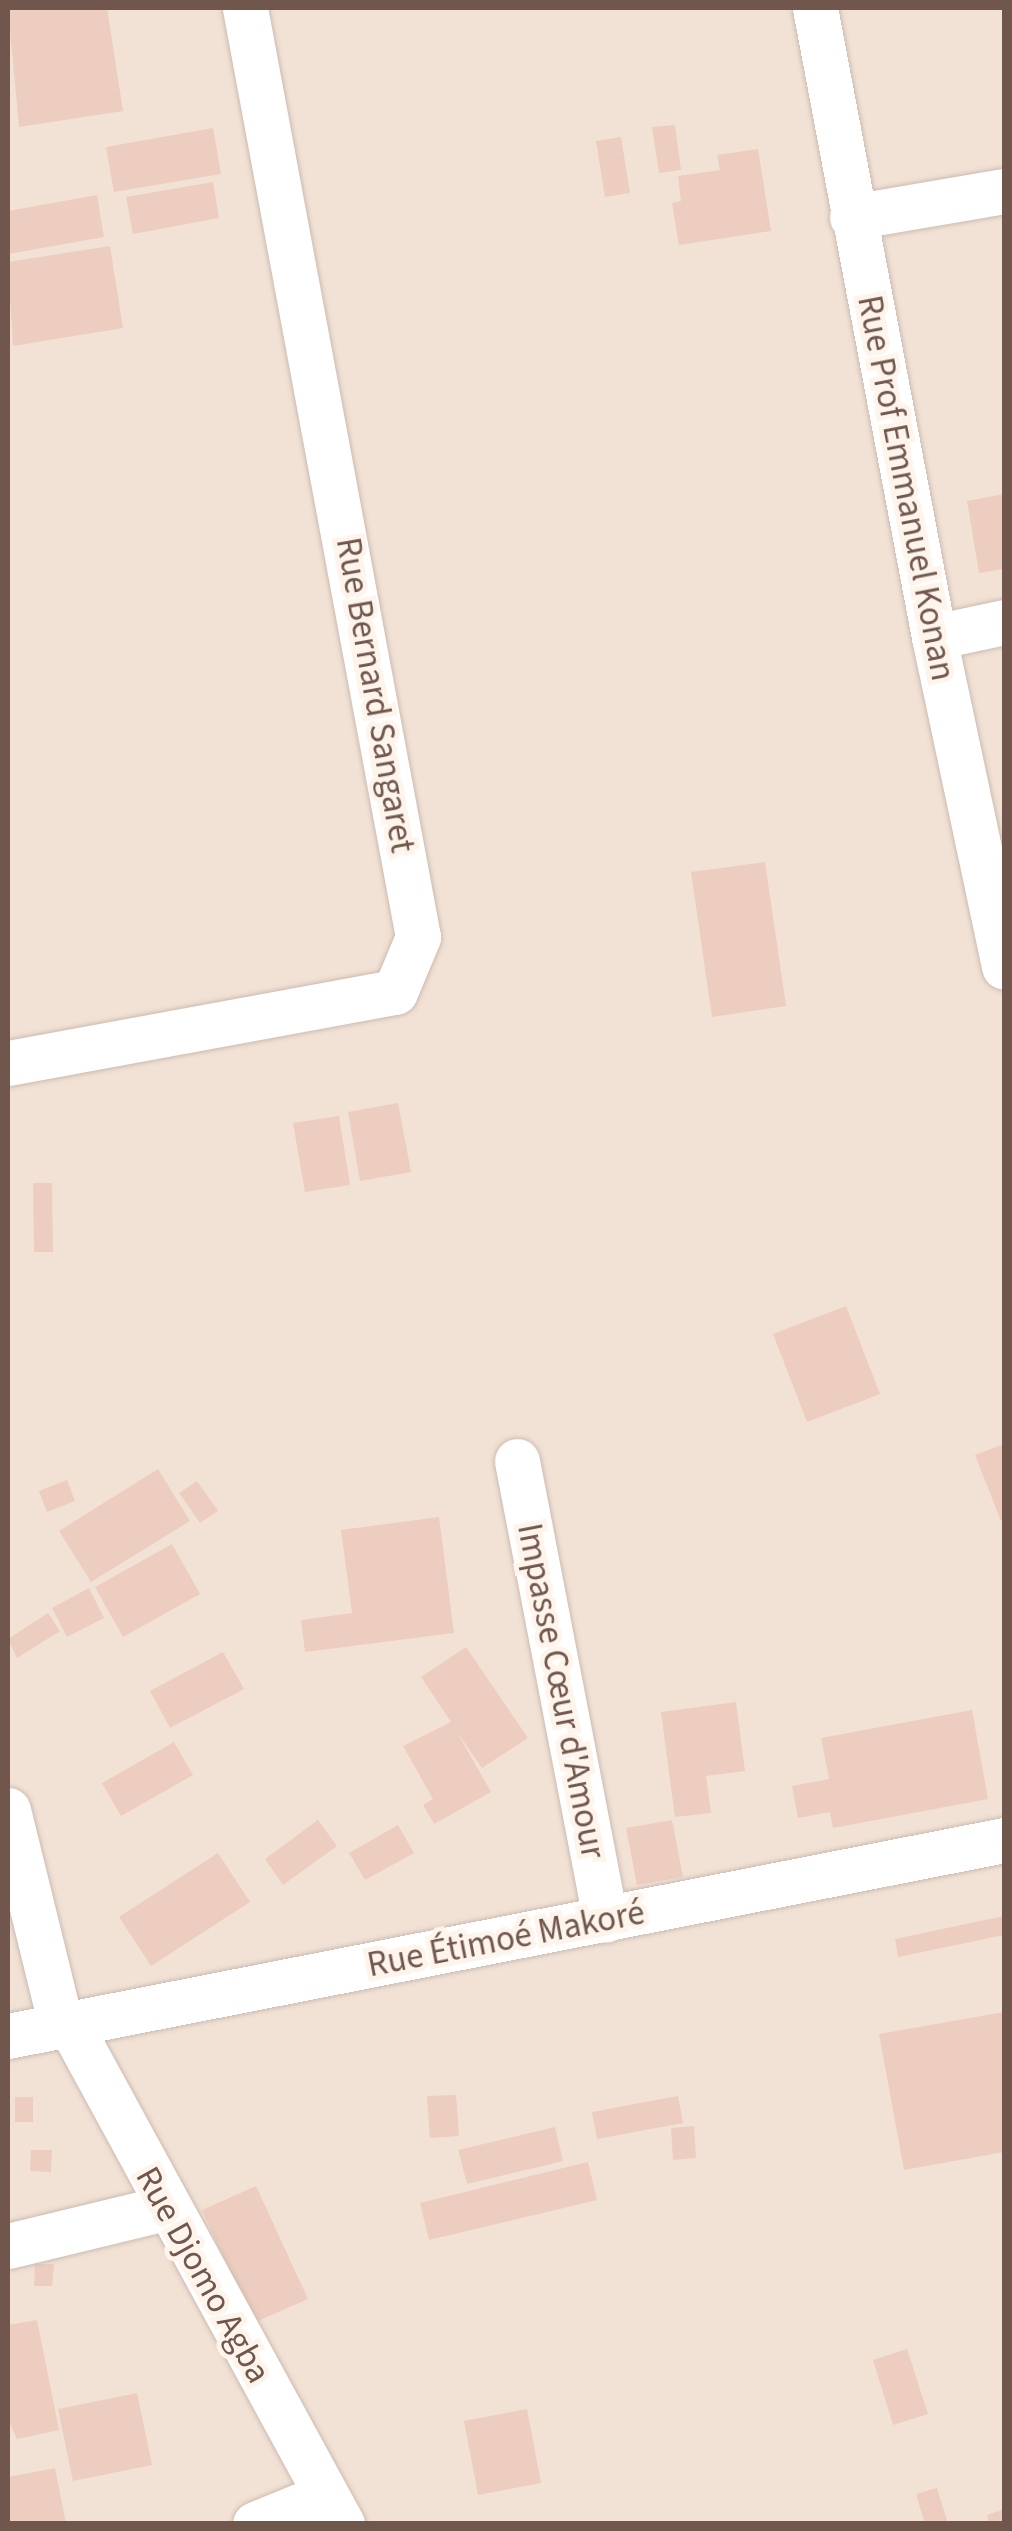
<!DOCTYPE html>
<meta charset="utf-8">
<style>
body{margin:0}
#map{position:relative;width:1012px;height:2531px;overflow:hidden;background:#faf0e6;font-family:"Source Sans 3",sans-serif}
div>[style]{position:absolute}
.residential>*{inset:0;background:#f1e2d5}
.building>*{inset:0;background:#edcdc0}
.roads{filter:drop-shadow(0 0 2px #cdbab0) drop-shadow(0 0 2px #cdbab0)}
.street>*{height:45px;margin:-22.5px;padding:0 22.5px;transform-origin:22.5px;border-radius:22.5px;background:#fff}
span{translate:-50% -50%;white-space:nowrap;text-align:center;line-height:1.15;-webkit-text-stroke:10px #fdf5ec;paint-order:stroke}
.street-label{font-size:35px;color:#71564d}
.frame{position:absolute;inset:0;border:10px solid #71564d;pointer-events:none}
</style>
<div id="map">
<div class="residential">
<div style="clip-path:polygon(8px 8px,1004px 8px,1004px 2523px,8px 2524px)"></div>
</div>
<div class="building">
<div style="clip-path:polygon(8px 8px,107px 8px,123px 111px,19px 127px)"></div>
<div style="clip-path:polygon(675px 125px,681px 170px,659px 173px,652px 127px)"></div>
<div style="clip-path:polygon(213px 128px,221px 174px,114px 192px,106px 147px)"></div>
<div style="clip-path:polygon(621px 137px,630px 193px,605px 197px,596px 141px)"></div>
<div style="clip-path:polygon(758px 149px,771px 231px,679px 245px,672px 203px,681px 201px,678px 176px,720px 170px,717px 155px)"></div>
<div style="clip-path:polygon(213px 182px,219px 218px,133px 234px,126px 197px)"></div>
<div style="clip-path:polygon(97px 195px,104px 237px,8px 254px,8px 211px)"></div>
<div style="clip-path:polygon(110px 246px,123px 328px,13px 346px,8px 262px)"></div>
<div style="clip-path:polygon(1004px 494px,1004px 569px,979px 573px,967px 501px)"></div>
<div style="clip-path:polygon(765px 862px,786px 1006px,712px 1017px,691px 872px)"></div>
<div style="clip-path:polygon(398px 1103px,411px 1172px,360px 1181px,348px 1112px)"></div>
<div style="clip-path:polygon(339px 1116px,350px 1185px,305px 1192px,293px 1123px)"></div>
<div style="clip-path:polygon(33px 1183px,52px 1183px,53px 1252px,34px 1252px)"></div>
<div style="clip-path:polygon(846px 1306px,880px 1394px,807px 1422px,773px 1334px)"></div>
<div style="clip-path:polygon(1004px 1444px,1004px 1519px,1001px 1521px,975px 1455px)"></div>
<div style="clip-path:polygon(158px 1469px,190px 1521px,91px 1582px,59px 1531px)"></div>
<div style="clip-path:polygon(67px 1480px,75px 1501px,47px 1512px,39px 1491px)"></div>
<div style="clip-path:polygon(197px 1481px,218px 1511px,200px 1523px,179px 1493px)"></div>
<div style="clip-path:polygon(439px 1517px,454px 1633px,305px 1652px,301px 1620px,352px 1613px,341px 1530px)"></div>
<div style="clip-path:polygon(172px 1544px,200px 1594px,123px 1637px,95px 1587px)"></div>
<div style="clip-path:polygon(89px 1588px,104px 1618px,67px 1637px,52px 1608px)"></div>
<div style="clip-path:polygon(48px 1613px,60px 1631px,17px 1658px,8px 1639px)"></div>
<div style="clip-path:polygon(466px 1647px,528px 1738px,482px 1768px,457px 1732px,491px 1792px,434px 1824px,423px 1805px,433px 1799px,403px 1746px,451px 1722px,421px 1677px)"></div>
<div style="clip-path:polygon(223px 1652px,244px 1689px,170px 1728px,150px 1691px)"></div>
<div style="clip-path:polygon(736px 1702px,745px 1771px,706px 1776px,711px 1813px,675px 1817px,661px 1712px)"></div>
<div style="clip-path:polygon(972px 1710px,988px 1799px,833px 1828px,830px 1812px,798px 1818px,792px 1786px,829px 1779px,821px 1738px)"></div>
<div style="clip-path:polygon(174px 1742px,193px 1775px,121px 1816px,102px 1783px)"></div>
<div style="clip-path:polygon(318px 1820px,337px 1846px,283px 1885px,265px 1859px)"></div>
<div style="clip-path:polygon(672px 1820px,683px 1877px,637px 1885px,626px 1828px)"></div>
<div style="clip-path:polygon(398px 1825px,414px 1853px,365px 1880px,349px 1853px)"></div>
<div style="clip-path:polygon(218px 1853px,250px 1902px,151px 1966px,119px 1917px)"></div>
<div style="clip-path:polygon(1004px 1916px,1004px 1935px,898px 1957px,895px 1939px)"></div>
<div style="clip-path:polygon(1004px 2012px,1004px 2152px,904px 2170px,879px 2034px)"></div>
<div style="clip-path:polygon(456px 2095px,459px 2136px,430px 2138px,427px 2096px)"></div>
<div style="clip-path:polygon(678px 2096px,683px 2123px,597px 2139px,592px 2112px)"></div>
<div style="clip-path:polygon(15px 2097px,33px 2097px,33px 2122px,15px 2122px)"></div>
<div style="clip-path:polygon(694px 2126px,696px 2158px,673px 2160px,671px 2128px)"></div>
<div style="clip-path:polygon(555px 2127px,563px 2161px,467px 2184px,458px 2150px)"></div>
<div style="clip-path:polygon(31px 2150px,52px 2150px,51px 2172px,30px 2171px)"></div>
<div style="clip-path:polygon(588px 2162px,597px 2200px,429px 2240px,420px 2203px)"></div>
<div style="clip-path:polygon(256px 2186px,308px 2299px,253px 2323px,202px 2210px)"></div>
<div style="clip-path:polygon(35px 2264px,54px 2264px,52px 2286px,34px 2286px)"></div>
<div style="clip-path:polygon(37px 2320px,59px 2430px,17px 2439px,8px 2419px,8px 2325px)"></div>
<div style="clip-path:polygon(907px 2349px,928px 2414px,893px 2425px,873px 2360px)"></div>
<div style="clip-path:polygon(137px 2393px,152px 2465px,73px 2481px,58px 2409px)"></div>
<div style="clip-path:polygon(527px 2409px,541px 2483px,478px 2495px,464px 2421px)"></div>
<div style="clip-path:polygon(55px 2468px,66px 2524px,8px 2524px,8px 2477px)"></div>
<div style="clip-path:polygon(937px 2488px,948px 2524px,925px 2524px,916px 2494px)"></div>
<div style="clip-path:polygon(1004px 2509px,1004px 2524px,989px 2524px,987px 2515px)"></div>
</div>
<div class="roads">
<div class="street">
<div style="left:815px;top:8px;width:640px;rotate:79.29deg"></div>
<div style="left:934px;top:637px;width:337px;rotate:78deg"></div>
<div style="left:852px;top:217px;width:154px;rotate:-9.7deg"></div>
<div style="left:934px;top:637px;width:72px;rotate:-12.1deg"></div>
<div style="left:8px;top:1063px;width:393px;rotate:-10.4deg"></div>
<div style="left:395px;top:992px;width:60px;rotate:-67.3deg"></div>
<div style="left:418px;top:937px;width:945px;rotate:-100.55deg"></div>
<div style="left:517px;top:1461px;width:467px;rotate:79.1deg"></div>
<div style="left:8px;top:1810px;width:222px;rotate:76.2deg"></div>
<div style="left:69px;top:2023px;width:571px;rotate:61.41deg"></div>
<div style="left:8px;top:2036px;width:1015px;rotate:-11.13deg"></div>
<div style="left:8px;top:2246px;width:162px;rotate:-13.6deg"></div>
<div style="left:255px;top:2524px;width:74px;rotate:-22.1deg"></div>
</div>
</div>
<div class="street-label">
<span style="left:906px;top:488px;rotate:79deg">Rue Prof Emmanuel Konan</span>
<span style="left:375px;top:695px;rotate:80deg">Rue Bernard Sangaret</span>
<span style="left:561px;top:1691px;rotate:79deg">Impasse Cœur d'Amour</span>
<span style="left:506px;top:1939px;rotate:-11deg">Rue Étimoé Makoré</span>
<span style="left:203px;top:2275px;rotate:61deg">Rue Djomo Agba</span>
</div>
<div class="frame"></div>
</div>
